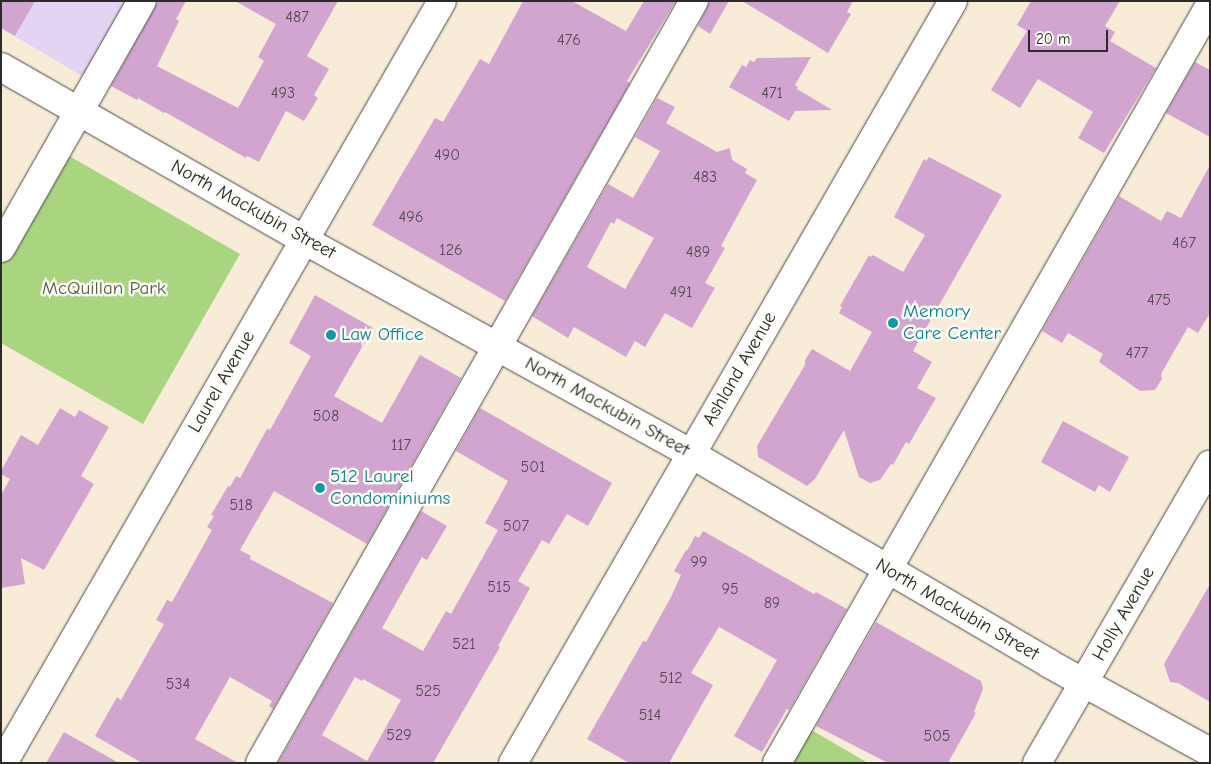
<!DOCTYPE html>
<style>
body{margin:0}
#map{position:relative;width:1211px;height:764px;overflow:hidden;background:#f8ecd9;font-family:"Comic Neue",sans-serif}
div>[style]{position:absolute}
.built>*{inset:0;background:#e2d4f3}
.green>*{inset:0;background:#a9d480}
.building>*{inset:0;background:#d2a5d0}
.roads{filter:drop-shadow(0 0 1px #4a4845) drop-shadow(0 0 1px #4a4845)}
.minor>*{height:28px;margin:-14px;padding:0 14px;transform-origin:14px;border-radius:14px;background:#fff}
.dots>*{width:14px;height:14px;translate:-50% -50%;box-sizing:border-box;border:2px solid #fdfcf7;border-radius:50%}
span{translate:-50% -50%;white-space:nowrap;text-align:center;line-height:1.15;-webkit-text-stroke:5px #fdfcf7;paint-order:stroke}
.number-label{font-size:16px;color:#554a54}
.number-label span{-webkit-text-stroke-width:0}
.street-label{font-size:19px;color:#2b2b2b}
.park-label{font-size:19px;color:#515e44}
.culture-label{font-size:19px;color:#0d838f}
.left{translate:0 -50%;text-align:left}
.frame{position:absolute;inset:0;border:2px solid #2b2b2b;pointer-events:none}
.scale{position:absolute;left:1028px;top:30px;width:80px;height:22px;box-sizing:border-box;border:2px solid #2b2b2b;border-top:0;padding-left:6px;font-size:15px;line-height:18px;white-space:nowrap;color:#2b2b2b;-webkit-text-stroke:4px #fdfcf7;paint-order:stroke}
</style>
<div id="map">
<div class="built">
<div style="clip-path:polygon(1px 1px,131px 1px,87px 79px,1px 28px)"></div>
</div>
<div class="green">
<div style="clip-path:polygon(64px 153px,240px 254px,143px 424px,1px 343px,1px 263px)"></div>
<div style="clip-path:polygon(808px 728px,868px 763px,787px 763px)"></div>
</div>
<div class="building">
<div style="clip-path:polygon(1px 1px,35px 1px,15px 36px,1px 28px)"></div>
<div style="clip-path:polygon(158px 1px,186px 1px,176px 19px,179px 21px,157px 66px,238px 108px,264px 61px,258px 57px,276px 24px,235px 1px,338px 1px,307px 56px,329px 69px,314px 95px,318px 98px,304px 121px,286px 111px,259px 162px,247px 156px,246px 158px,165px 112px,164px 113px,138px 98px,137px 100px,111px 86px)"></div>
<div style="clip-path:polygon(523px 1px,572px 1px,626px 31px,644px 1px,676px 1px,627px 81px,630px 83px,505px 301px,372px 225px,435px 118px,443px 122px,480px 59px,489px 64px)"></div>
<div style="clip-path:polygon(710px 1px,729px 1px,710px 34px,698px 26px)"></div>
<div style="clip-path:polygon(742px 1px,853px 1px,847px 12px,851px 14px,828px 53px)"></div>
<div style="clip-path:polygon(1031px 1px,1120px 1px,1105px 26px,1115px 32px,1110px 41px,1156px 68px,1104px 153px,1078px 138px,1093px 112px,1038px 79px,1020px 108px,991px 90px,1027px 31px,1017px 25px)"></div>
<div style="clip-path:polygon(811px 57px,795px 85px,798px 87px,797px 89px,832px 110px,795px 111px,789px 121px,729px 87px,742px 65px,746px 67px,750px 60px,754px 62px,757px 58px)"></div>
<div style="clip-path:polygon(1195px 62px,1210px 70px,1210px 137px,1166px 113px)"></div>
<div style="clip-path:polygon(evenodd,657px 98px,675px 107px,666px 123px,717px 152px,730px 148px,732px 160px,747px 169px,745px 173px,757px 180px,721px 246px,725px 248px,705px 283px,715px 288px,692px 328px,665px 313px,645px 347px,635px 341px,626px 357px,574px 327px,568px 338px,532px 316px,608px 184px,633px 198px,660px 151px,635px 137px,657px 98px,617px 218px,654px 238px,625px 289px,587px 267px,611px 222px,614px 224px,617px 218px)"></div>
<div style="clip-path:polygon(929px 157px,1002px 195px,913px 351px,932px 362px,917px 388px,936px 398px,909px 444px,906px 442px,893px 465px,891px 464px,880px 480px,870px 483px,859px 477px,844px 430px,815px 479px,807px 486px,758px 457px,757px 446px,805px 365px,805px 360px,812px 349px,850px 371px,872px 332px,839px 313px,842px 307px,840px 306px,869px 255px,871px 257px,873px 255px,903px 272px,925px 235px,894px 217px,924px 159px,926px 161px)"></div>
<div style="clip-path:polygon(1210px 165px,1210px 313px,1198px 333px,1188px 327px,1161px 374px,1162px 379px,1155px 390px,1140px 391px,1099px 362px,1103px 354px,1068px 333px,1062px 343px,1042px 331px,1119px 196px,1161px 221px,1167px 211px,1181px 218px)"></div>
<div style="clip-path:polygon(315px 295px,373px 328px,334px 396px,382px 423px,420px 355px,461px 378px,367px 544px,274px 491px,240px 550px,251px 556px,250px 559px,333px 603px,273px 709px,269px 706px,272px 701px,230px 677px,195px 739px,238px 763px,142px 763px,95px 736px,117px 697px,121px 700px,164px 624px,156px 620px,167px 600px,172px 602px,212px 530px,207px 527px,214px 516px,211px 515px,228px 486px,230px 487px,236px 476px,240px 478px,267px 429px,270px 430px,311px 356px,289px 343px)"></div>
<div style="clip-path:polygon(60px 408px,75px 417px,79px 410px,109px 427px,81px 476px,94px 484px,44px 570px,21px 558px,25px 584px,1px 588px,1px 495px,10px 479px,1px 474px,1px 471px,21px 435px,38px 445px)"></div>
<div style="clip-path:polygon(evenodd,480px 408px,612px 483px,588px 526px,567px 514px,549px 544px,542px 540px,518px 581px,530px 588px,498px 646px,500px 647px,433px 763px,278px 763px,421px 511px,447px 526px,427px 560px,422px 557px,382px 628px,423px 651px,446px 611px,451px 614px,498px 530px,485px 523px,508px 481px,456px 451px,480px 408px,355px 677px,362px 681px,363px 679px,401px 700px,367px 761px,322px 735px,355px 677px)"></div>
<div style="clip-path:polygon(1063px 421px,1129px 457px,1110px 492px,1099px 485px,1095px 492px,1041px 462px)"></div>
<div style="clip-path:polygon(703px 531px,814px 594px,816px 592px,847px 609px,789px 710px,787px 709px,762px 752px,734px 736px,777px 660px,719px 627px,691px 673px,713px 685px,669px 763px,629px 763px,587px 739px,643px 641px,646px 642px,671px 597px,681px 575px,674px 571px,686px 550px,687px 551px,695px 536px,699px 538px)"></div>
<div style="clip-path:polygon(1210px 584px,1210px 702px,1178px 683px,1170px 682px,1164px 664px)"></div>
<div style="clip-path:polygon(876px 622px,981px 681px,983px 689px,974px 712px,976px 713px,948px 763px,888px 763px,816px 726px)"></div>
<div style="clip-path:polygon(64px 732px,119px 763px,46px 763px)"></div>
</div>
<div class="roads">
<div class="minor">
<div style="left:1px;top:67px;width:349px;rotate:29.7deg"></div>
<div style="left:304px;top:240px;width:442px;rotate:28.9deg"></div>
<div style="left:691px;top:454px;width:414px;rotate:30.3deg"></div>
<div style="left:1048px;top:663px;width:185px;rotate:28.8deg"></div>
<div style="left:1px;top:248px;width:284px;rotate:-60.3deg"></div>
<div style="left:3px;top:763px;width:879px;rotate:-60.05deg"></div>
<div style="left:260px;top:763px;width:877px;rotate:-60.34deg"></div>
<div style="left:513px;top:763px;width:880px;rotate:-60deg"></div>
<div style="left:777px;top:763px;width:873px;rotate:-60.26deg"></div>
<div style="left:1037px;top:763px;width:345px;rotate:-59.9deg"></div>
</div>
</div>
<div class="dots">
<div style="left:893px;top:323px;background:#0f9aa8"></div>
<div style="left:331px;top:335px;background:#0f9aa8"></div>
<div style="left:320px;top:488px;background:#0f9aa8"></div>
</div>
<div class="number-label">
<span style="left:297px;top:17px">487</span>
<span style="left:569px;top:40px">476</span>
<span style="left:283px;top:93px">493</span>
<span style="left:772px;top:93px">471</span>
<span style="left:447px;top:155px">490</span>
<span style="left:705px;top:177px">483</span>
<span style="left:411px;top:217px">496</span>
<span style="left:1184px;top:243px">467</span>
<span style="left:451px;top:250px">126</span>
<span style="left:698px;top:252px">489</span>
<span style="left:681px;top:292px">491</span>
<span style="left:1159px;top:300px">475</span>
<span style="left:1137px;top:353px">477</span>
<span style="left:326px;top:416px">508</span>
<span style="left:401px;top:445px">117</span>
<span style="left:533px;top:467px">501</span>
<span style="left:241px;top:505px">518</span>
<span style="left:516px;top:526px">507</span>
<span style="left:699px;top:562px">99</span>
<span style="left:499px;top:587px">515</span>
<span style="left:730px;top:589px">95</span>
<span style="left:772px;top:603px">89</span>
<span style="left:464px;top:644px">521</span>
<span style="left:671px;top:678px">512</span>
<span style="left:178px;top:684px">534</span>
<span style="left:428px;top:691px">525</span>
<span style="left:650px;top:715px">514</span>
<span style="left:399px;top:735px">529</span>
<span style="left:937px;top:736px">505</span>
</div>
<div class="street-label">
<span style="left:253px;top:210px;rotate:29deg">North Mackubin Street</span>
<span style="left:740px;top:369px;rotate:-60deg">Ashland Avenue</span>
<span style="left:222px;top:382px;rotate:-60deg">Laurel Avenue</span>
<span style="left:607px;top:407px;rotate:29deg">North Mackubin Street</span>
<span style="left:957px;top:610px;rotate:30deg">North Mackubin Street</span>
<span style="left:1124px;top:614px;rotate:-60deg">Holly Avenue</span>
</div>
<div class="park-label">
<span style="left:104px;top:289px">McQuillan Park</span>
</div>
<div class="culture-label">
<span class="left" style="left:903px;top:323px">Memory<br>Care Center</span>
<span class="left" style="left:341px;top:335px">Law Office</span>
<span class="left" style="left:330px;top:488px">512 Laurel<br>Condominiums</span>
</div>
<div class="frame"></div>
<div class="scale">20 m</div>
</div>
